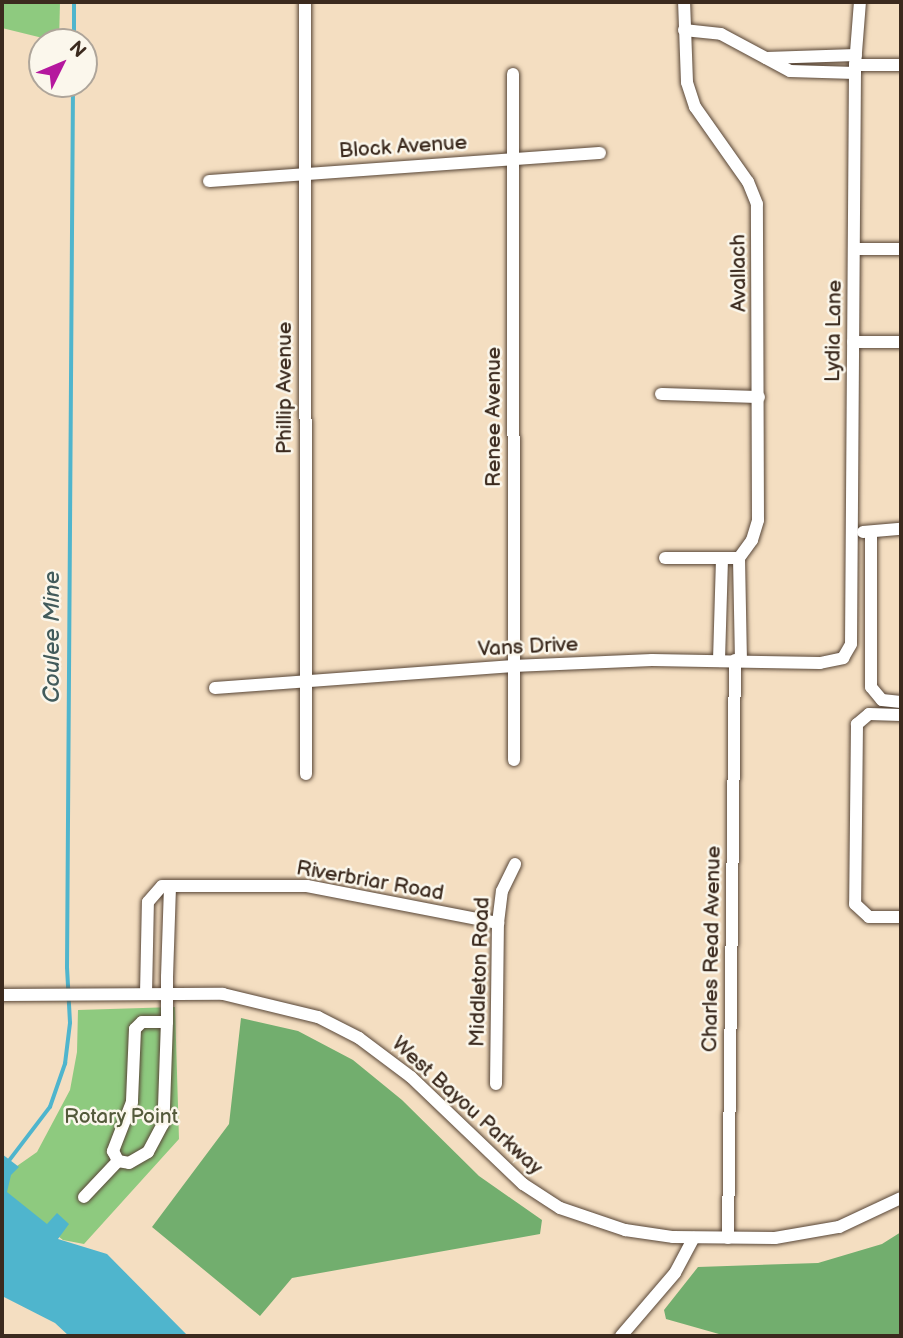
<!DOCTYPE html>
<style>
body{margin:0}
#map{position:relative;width:903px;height:1338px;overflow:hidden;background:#f4dec1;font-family:"Balsamiq Sans",sans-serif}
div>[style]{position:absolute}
.green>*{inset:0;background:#8eca7f}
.forest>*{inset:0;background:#72ae6e}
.water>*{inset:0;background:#4fb5cd}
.stream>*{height:3.5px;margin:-1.75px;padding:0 1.75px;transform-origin:1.75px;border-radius:1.75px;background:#4fb5cd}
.roads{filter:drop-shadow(0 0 2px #574536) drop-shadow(0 0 2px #574536)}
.minor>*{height:12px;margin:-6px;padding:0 6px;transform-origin:6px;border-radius:6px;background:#fff}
span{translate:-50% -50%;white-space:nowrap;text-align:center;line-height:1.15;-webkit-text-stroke:5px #fbf7ec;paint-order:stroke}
.street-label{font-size:21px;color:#3b2a1e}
.park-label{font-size:21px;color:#545a3b}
.water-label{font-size:23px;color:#425b5b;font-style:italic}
.frame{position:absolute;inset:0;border:4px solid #3b2a1e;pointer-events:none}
.north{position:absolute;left:28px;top:28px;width:70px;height:70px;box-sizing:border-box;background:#fbf7ec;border:2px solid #aea59a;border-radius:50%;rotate:47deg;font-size:19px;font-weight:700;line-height:28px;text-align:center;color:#3b2a1e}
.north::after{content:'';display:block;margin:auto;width:24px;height:32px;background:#b5179e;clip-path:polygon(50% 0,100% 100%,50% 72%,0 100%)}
</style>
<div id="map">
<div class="green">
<div style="clip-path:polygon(2px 2px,60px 2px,59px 42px,2px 28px)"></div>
<div style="clip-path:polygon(175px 1007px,179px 1139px,84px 1244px,63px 1240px,2px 1193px,7px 1173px,37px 1152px,70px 1090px,77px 1052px,78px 1010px)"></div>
</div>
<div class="forest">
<div style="clip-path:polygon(241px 1018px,298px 1031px,353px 1060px,402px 1100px,479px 1176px,542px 1220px,540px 1234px,292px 1278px,260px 1316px,152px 1227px,229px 1124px)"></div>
<div style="clip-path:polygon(901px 1232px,901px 1336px,726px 1336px,666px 1319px,664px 1310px,698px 1267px,818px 1263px,882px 1244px)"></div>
</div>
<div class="water">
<div style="clip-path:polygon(2px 1154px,19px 1167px,11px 1175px,7px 1192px,47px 1224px,57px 1213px,69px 1224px,58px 1239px,107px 1254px,188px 1336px,69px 1336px,55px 1323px,2px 1296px)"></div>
</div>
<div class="stream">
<div style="left:74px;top:42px;width:40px;rotate:-90deg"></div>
<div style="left:2px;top:1170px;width:79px;rotate:-52.7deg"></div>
<div style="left:50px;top:1107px;width:46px;rotate:-70.8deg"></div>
<div style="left:65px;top:1064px;width:41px;rotate:-83deg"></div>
<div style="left:70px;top:1023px;width:55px;rotate:-93.1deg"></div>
<div style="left:67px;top:968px;width:884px;rotate:-89.61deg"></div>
</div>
<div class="roads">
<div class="minor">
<div style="left:305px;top:2px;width:772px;rotate:89.93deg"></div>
<div style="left:684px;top:30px;width:37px;rotate:6deg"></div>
<div style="left:721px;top:34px;width:78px;rotate:28.2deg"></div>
<div style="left:790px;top:71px;width:65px;rotate:1.8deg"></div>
<div style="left:766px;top:58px;width:90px;rotate:-1.9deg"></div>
<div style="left:855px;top:65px;width:46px"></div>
<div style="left:513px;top:74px;width:686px;rotate:89.92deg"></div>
<div style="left:209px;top:181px;width:392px;rotate:-4.1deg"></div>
<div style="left:854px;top:249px;width:47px"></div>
<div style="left:853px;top:342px;width:48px"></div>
<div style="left:661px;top:394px;width:98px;rotate:1.8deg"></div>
<div style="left:863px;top:532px;width:38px;rotate:-5deg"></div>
<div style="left:871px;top:532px;width:155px;rotate:90deg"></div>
<div style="left:871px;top:687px;width:17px;rotate:50deg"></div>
<div style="left:882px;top:700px;width:19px;rotate:6deg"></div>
<div style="left:665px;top:558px;width:74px"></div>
<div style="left:739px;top:558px;width:22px;rotate:-54deg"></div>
<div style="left:752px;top:540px;width:21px;rotate:-73deg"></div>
<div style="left:758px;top:520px;width:316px;rotate:-90.2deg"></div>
<div style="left:757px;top:204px;width:24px;rotate:-112deg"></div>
<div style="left:748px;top:182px;width:92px;rotate:-125.2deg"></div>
<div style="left:695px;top:107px;width:26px;rotate:-108deg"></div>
<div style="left:687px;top:82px;width:80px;rotate:-92.1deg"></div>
<div style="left:739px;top:558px;width:102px;rotate:88.9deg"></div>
<div style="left:719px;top:660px;width:100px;rotate:-88.3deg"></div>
<div style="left:215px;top:688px;width:299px;rotate:-4.2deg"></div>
<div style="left:513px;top:666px;width:139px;rotate:-2.5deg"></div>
<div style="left:652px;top:660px;width:168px;rotate:1deg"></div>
<div style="left:820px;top:663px;width:24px;rotate:-12deg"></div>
<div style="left:843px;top:658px;width:16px;rotate:-60deg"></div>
<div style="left:851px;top:644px;width:579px;rotate:-89.6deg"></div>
<div style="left:855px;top:65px;width:63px;rotate:-85.5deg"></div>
<div style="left:901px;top:715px;width:32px;rotate:-178deg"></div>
<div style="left:869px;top:714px;width:16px;rotate:140deg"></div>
<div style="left:857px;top:724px;width:180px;rotate:90.6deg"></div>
<div style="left:855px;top:904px;width:19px;rotate:43deg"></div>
<div style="left:869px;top:917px;width:32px"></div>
<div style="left:146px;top:994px;width:92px;rotate:-88.8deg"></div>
<div style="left:148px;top:902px;width:21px;rotate:-49deg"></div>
<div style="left:162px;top:886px;width:145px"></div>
<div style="left:307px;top:886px;width:195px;rotate:11deg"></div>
<div style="left:2px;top:995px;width:221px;rotate:-0.3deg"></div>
<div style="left:223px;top:994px;width:98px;rotate:13.6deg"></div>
<div style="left:318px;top:1017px;width:46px;rotate:27.1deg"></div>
<div style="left:359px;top:1038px;width:65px;rotate:36.9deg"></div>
<div style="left:411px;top:1077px;width:155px;rotate:43.7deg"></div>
<div style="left:523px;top:1184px;width:44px;rotate:33deg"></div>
<div style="left:560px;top:1208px;width:69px;rotate:18.7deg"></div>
<div style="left:625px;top:1230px;width:49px;rotate:8.3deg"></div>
<div style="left:673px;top:1237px;width:102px;rotate:0.6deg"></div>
<div style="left:775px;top:1238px;width:65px;rotate:-9.8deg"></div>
<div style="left:839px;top:1227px;width:68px;rotate:-25.1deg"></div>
<div style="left:167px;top:1022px;width:25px;rotate:180deg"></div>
<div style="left:142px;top:1022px;width:10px;rotate:135deg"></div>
<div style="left:135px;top:1029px;width:73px;rotate:92.4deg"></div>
<div style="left:132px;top:1102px;width:53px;rotate:111.2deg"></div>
<div style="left:113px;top:1151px;width:11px;rotate:63deg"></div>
<div style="left:118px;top:1161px;width:11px;rotate:10deg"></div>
<div style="left:129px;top:1163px;width:22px;rotate:-30deg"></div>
<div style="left:148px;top:1152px;width:32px;rotate:-62deg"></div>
<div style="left:163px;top:1124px;width:17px;rotate:-87deg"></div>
<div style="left:164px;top:1107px;width:85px;rotate:-88deg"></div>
<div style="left:167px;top:1022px;width:45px;rotate:-90deg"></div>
<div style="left:167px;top:977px;width:91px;rotate:-88.1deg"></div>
<div style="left:496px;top:1084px;width:161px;rotate:-89.3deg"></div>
<div style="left:498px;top:923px;width:32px;rotate:-83deg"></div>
<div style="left:502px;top:891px;width:30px;rotate:-64deg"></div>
<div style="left:84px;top:1197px;width:50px;rotate:-46.6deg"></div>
<div style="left:728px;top:1238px;width:578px;rotate:-89.31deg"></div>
<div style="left:621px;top:1336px;width:83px;rotate:-49.4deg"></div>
<div style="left:675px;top:1273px;width:40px;rotate:-62deg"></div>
</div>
</div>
<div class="street-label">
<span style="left:403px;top:147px;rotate:-4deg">Block Avenue</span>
<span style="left:739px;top:273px;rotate:-91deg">Avallach</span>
<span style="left:834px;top:331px;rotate:-89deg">Lydia Lane</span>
<span style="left:285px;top:388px;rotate:-90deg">Phillip Avenue</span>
<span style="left:494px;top:417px;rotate:-90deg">Renee Avenue</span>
<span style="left:528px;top:647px;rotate:-3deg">Vans Drive</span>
<span style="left:370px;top:881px;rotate:10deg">Riverbriar Road</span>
<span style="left:712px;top:949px;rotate:-89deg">Charles Read Avenue</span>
<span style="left:480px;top:972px;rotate:-88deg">Middleton Road</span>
<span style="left:467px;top:1106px;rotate:42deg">West Bayou Parkway</span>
</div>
<div class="park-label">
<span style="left:121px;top:1117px">Rotary Point</span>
</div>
<div class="water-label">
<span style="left:52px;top:637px;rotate:-90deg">Coulee Mine</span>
</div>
<div class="frame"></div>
<div class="north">N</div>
</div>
